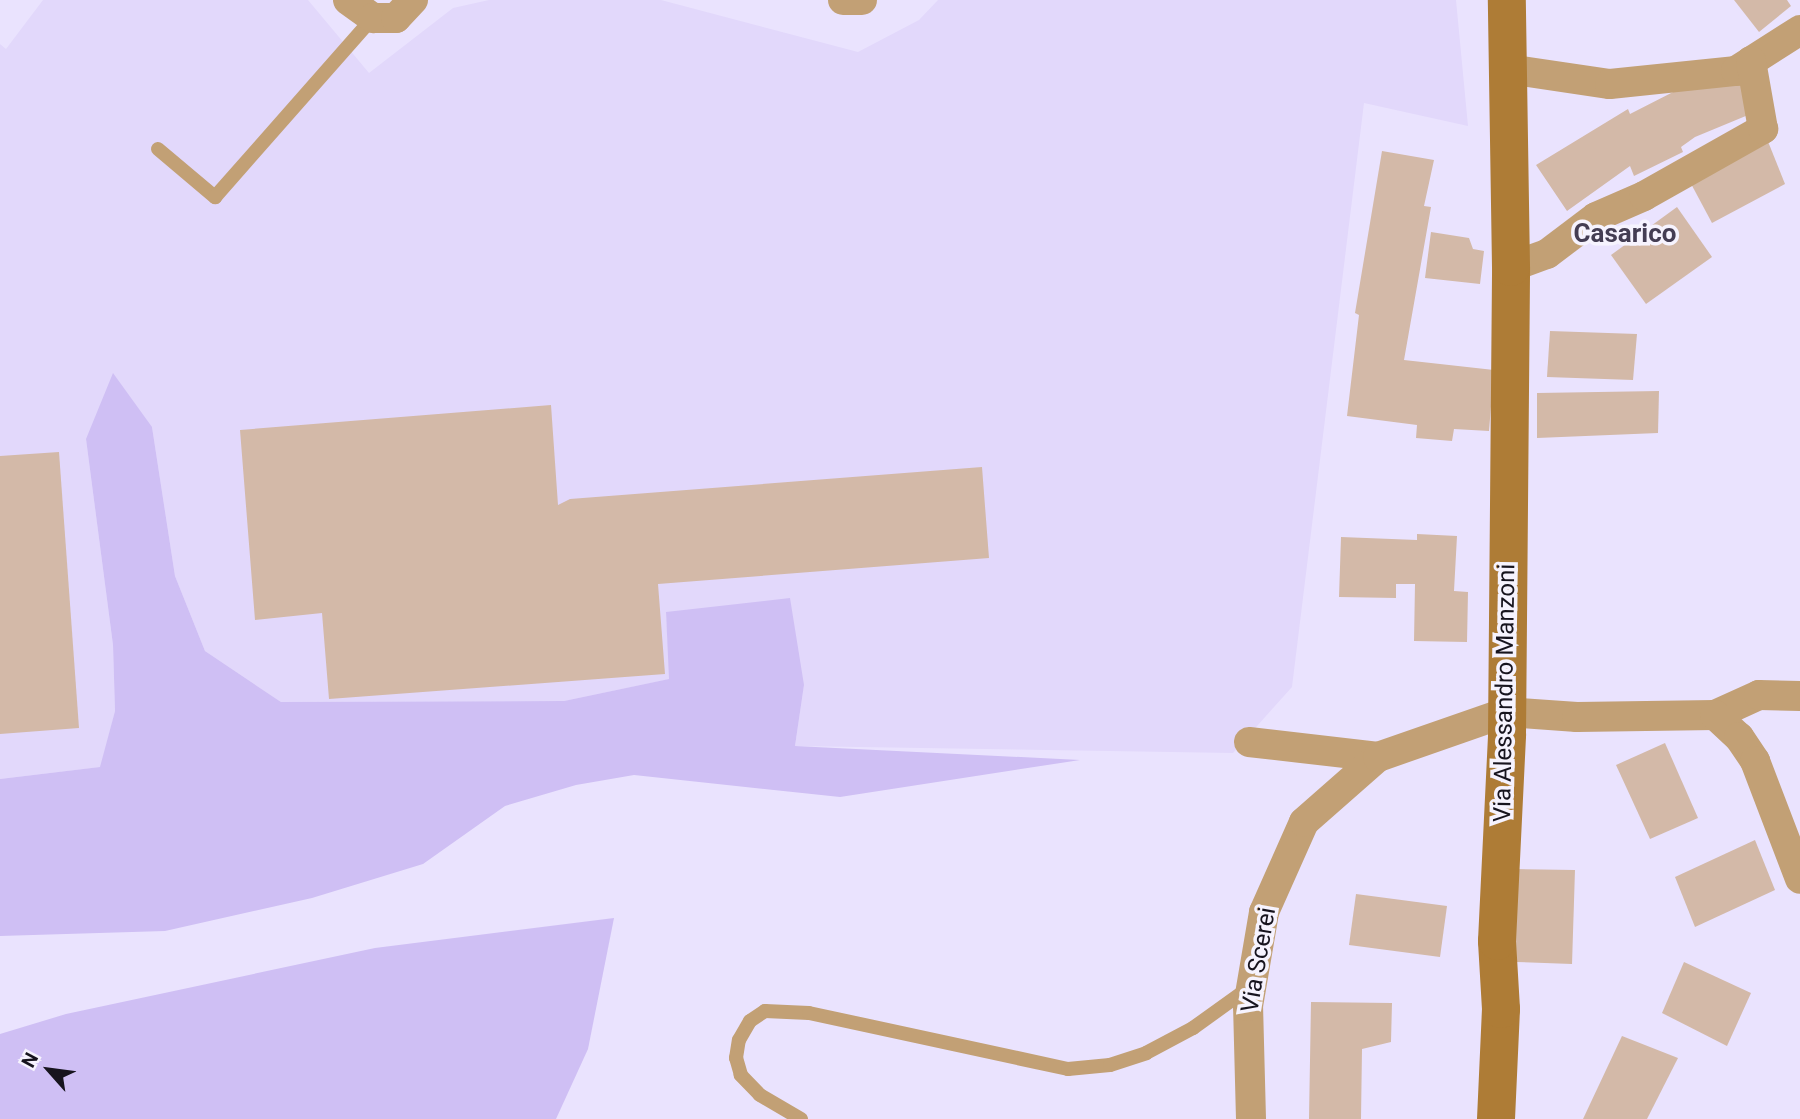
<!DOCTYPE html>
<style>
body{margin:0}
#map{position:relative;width:1800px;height:1119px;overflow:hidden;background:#eae3fe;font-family:Roboto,sans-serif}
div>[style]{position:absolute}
.built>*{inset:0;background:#e2d8fb}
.green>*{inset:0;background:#cfbff4}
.building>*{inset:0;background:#d3b9a8}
.lane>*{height:14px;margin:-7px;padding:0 7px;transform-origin:7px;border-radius:7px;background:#c2a075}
.street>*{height:30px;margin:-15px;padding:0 15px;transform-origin:15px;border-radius:15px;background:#c2a075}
.secondary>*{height:38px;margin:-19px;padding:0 19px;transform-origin:19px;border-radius:19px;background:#ae7c36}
span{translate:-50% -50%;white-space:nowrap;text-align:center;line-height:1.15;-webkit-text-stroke:7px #f6f3fe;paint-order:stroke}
.street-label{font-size:24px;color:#17141e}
.neighbourhood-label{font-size:26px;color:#443d53;font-weight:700}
.north{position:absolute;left:14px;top:1035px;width:70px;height:70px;-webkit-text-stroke:5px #f6f3fe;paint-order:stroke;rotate:298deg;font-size:19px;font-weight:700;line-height:28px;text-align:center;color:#17141e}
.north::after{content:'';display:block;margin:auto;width:24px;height:32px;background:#17141e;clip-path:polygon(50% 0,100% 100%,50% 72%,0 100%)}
</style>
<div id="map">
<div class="built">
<div style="clip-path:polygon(43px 0,308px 0,369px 73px,453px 8px,489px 0,661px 0,858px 52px,919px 20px,938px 0,1456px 0,1468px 126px,1364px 103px,1292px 687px,1233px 753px,795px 746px,804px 685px,666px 612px,670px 679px,564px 701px,281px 702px,205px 651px,175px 576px,152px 427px,86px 439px,113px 645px,115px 711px,101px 767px,0 779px,0 44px,6px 49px)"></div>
</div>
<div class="green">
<div style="clip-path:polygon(113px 373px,152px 427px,175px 576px,205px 651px,281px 702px,564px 701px,669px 679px,666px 612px,790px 598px,804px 685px,795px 746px,1080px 760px,840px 797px,634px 775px,576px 785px,505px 806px,423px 864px,312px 898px,165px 931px,0 936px,0 779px,100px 767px,115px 711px,113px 645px,86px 439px)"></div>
<div style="clip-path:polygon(614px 918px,588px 1049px,556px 1119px,0 1119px,0 1034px,66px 1014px,375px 948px)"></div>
</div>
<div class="building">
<div style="clip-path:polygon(1734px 0,1787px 0,1791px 6px,1759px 32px)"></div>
<div style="clip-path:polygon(1742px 75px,1753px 113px,1695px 137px,1681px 147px,1683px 152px,1634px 176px,1630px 166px,1567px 211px,1536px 165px,1628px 109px,1630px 114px,1677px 90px)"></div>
<div style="clip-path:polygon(1767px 139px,1785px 184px,1712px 223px,1689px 180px)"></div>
<div style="clip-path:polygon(1382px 151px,1434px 160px,1424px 206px,1431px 207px,1404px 360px,1494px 370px,1489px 431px,1454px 429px,1452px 441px,1416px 438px,1417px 425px,1347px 416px,1359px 315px,1355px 313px)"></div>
<div style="clip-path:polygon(1677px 207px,1712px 257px,1646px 304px,1611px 255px)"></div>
<div style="clip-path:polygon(1431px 232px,1469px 238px,1473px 249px,1484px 251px,1480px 284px,1425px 278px)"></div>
<div style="clip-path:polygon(1550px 331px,1637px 334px,1633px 380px,1547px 377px)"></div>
<div style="clip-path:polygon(1659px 391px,1658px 433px,1537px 438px,1537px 393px)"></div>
<div style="clip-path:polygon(551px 405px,558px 505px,570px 499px,982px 467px,989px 558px,658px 584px,665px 674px,329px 699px,322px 613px,255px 620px,240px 430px)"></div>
<div style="clip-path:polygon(59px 452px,79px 728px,0 734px,0 456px)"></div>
<div style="clip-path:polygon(1417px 534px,1457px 536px,1454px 591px,1468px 592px,1467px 642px,1414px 641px,1415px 584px,1396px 584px,1396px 598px,1339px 597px,1341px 537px,1417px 540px)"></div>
<div style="clip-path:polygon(1665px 743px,1698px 818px,1650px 839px,1616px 765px)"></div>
<div style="clip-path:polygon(1755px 840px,1775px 890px,1695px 927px,1675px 877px)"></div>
<div style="clip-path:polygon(1514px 869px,1575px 870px,1572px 964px,1516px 962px)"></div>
<div style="clip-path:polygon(1356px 894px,1447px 906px,1440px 957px,1349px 945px)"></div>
<div style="clip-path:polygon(1684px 962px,1751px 993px,1727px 1046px,1662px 1013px)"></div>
<div style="clip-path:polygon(1311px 1002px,1392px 1003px,1391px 1042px,1362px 1049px,1361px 1119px,1309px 1119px)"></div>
<div style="clip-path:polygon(1622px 1036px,1678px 1058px,1647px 1119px,1583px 1119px)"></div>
</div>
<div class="lane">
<div style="left:158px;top:149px;width:75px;rotate:40.1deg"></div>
<div style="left:215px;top:197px;width:239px;rotate:-48.6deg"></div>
<div style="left:801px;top:1119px;width:48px;rotate:-149.7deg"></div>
<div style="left:760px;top:1095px;width:28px;rotate:-134deg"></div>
<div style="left:741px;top:1075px;width:18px;rotate:-106deg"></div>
<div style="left:736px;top:1058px;width:18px;rotate:-81deg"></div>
<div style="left:739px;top:1040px;width:22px;rotate:-60deg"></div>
<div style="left:750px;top:1021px;width:18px;rotate:-34deg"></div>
<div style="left:765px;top:1011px;width:44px;rotate:2.6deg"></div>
<div style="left:809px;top:1013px;width:265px;rotate:12.2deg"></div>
<div style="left:1068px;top:1069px;width:42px;rotate:-5.4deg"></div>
<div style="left:1110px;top:1065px;width:38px;rotate:-18deg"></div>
<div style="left:1146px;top:1053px;width:53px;rotate:-28deg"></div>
<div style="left:1193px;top:1028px;width:70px;rotate:-35.7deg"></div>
</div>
<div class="street">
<div style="left:348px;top:0;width:31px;rotate:36deg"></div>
<div style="left:373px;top:18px;width:23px"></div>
<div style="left:396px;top:18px;width:25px;rotate:-47deg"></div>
<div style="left:843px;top:0;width:19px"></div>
<div style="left:1508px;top:69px;width:103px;rotate:8.4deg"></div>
<div style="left:1610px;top:84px;width:127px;rotate:-5.9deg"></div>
<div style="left:1736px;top:71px;width:76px;rotate:-32.6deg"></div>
<div style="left:1511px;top:267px;width:38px;rotate:-20deg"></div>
<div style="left:1547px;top:254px;width:61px;rotate:-37.1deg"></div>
<div style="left:1596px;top:217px;width:52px;rotate:-23.6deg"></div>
<div style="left:1644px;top:196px;width:137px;rotate:-29.4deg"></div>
<div style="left:1763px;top:129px;width:69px;rotate:-100deg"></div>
<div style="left:1715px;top:715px;width:48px;rotate:-24.4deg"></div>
<div style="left:1759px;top:695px;width:41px;rotate:1.4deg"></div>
<div style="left:1249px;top:742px;width:130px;rotate:6.6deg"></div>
<div style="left:1251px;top:1119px;width:113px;rotate:-91.5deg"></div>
<div style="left:1248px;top:1006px;width:95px;rotate:-80.3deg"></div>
<div style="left:1264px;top:912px;width:98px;rotate:-66deg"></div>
<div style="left:1304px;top:822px;width:98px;rotate:-41.3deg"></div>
<div style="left:1378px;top:757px;width:137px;rotate:-19.2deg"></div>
<div style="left:1507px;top:712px;width:70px;rotate:4.1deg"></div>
<div style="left:1577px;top:717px;width:138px;rotate:-0.8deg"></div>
<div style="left:1715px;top:715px;width:33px;rotate:43deg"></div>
<div style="left:1739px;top:737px;width:29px;rotate:56deg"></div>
<div style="left:1755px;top:761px;width:126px;rotate:69.1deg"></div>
</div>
<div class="secondary">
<div style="left:1496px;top:1119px;width:110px;rotate:-87.4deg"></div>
<div style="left:1501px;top:1009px;width:68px;rotate:-93.4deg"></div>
<div style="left:1497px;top:941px;width:207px;rotate:-87.2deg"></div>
<div style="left:1507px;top:734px;width:467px;rotate:-89.5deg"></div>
<div style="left:1511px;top:267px;width:267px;rotate:-90.9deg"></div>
</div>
<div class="street-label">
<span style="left:1505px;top:693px;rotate:-89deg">Via Alessandro Manzoni</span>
<span style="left:1259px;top:960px;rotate:-80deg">Via Scerei</span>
</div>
<div class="neighbourhood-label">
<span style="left:1625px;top:234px">Casarico</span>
</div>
<div class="north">N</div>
</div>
